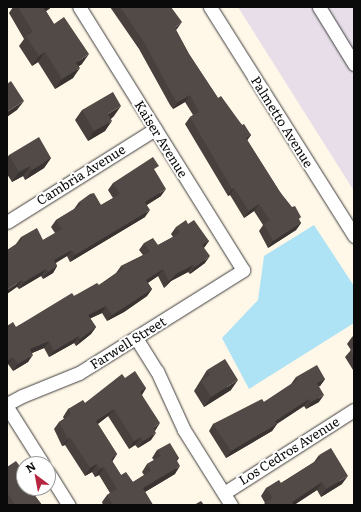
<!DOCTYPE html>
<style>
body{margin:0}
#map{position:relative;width:361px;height:512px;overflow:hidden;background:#fff7e7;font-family:Literata,serif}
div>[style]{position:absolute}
.industrial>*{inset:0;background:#e7dee9}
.water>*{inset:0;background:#ade3f5}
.roads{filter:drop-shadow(0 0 1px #3d3d3d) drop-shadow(0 0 1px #3d3d3d)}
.minor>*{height:13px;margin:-6.5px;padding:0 6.5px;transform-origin:6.5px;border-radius:6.5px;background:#fff}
.wall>*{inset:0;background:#47403d}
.shaded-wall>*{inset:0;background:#393432}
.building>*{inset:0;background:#524a47}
span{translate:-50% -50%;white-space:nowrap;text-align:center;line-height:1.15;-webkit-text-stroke:4px #fff;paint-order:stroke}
.street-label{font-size:13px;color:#0a0a0a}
.frame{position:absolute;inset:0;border:8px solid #0a0a0a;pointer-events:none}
.north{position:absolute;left:16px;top:456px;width:40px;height:40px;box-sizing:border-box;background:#fff;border:1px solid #9d9d9d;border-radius:50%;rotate:328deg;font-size:11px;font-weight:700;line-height:16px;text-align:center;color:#0a0a0a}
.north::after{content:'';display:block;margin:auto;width:14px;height:18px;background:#b6253f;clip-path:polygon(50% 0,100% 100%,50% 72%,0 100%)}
</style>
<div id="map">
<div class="industrial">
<div style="clip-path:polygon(238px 7px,354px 7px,354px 191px)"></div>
</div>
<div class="water">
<div style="clip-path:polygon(314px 225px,354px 286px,354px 323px,249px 389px,222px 338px,258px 300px,264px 256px)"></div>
</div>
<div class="roads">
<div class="minor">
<div style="left:210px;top:7px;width:271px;rotate:57.8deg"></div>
<div style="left:319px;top:7px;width:67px;rotate:58.4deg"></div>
<div style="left:7px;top:222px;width:175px;rotate:-32.1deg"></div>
<div style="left:136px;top:338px;width:39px;rotate:58deg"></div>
<div style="left:157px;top:371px;width:65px;rotate:65.4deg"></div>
<div style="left:184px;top:430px;width:89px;rotate:57.9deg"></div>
<div style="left:7px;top:404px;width:17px;rotate:-28deg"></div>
<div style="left:22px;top:396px;width:61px;rotate:-22deg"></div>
<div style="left:79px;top:373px;width:194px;rotate:-32.1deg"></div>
<div style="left:243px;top:270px;width:310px;rotate:-121.9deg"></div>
<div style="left:7px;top:407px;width:67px;rotate:57.7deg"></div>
<div style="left:48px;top:472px;width:39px;rotate:58deg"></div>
<div style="left:224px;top:493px;width:154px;rotate:-32.6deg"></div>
</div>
</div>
<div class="wall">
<div style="clip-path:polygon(13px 7px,51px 7px,49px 9px,46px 11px,54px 24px,82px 64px,79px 66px,73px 78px,55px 89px,38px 62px,32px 66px,19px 46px,24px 39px,9px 13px)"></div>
<div style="clip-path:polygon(110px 7px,171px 7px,176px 30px,189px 54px,218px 98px,251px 135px,247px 140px,280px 192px,301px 223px,296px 230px,268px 248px,259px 231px,263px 225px,254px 211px,244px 218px,230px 195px,228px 196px,185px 124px,190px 117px,193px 115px,185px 102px,173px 109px,170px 105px,139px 49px)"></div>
<div style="clip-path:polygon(82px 110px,114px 116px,111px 119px,105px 131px,88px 141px,75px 120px)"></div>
<div style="clip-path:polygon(9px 155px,51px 158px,44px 168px,25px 180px,23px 176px,12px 182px,7px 174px,7px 158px)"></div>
<div style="clip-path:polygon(155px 172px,161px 196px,147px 205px,145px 217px,70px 262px,67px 256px,56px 263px,57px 266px,53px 273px,43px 279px,41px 276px,19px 289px,17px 287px,16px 244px,21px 237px,43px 240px,55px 233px,51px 227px,56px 220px,74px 209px,79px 202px,101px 205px,113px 198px,108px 190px,113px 183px)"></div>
<div style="clip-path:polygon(188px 224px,209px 241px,204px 247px,205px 263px,190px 274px,188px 272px,171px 281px,164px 288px,158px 276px,148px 283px,152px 289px,147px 296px,124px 312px,107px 321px,102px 313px,90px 318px,96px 327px,91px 334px,76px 346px,74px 343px,49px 357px,44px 348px,32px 353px,28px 362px,13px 371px,8px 364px,7px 365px,7px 326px,16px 327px,74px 296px,99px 285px,116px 273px,121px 266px,143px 255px,139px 250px,144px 243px,158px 245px,173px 237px,171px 234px,176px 227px)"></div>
<div style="clip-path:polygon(354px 336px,354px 370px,353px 370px,345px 357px,351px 350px,347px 344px,352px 337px)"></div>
<div style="clip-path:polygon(207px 370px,231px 390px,204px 407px,194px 391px)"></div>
<div style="clip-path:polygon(296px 377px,325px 379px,320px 386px,319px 386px,319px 402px,306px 409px,304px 406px,277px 424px,272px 431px,226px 458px,209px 431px,213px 424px,264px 402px,291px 384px)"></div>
<div style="clip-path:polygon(125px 378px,146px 388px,142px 395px,155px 431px,151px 440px,138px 448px,135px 445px,129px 449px,108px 416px,98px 424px,117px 454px,112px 461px,121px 475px,133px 482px,144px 475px,142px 472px,147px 464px,154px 460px,152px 458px,157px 450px,179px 458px,177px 461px,175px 474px,145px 492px,153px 505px,103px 505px,102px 502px,107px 495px,110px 493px,99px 475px,95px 477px,92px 472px,85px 476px,65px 445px,62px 446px,54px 429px,59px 422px,64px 419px,63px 417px,68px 409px,85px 403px)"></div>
<div style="clip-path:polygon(319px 455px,342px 484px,321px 497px,317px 490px,294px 505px,263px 505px,265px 503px,261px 496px,266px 488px,281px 483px,314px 462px)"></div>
<div style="clip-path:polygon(7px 467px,21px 477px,42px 505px,7px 505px)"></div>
</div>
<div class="shaded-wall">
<div style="clip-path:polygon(44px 7px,51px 7px,49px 9px,36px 17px)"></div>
<div style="clip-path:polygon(182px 22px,177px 29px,170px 35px,175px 28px)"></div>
<div style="clip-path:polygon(45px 52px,38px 62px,32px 66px,39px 56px)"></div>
<div style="clip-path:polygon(89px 54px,82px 64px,69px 73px,76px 63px)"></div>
<div style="clip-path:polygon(80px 68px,73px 78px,55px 89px,62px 79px)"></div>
<div style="clip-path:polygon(190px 95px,185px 102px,173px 109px,178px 102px)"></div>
<div style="clip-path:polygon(24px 101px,17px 110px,7px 117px,7px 112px)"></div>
<div style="clip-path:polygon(121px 106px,114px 116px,101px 124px,108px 114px)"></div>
<div style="clip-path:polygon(112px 121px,105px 131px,88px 141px,94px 131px)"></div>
<div style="clip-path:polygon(251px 135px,246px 142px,246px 138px)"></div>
<div style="clip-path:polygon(51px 158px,44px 168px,25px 180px,32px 170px)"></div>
<div style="clip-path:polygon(30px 166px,23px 176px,12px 182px,19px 172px)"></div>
<div style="clip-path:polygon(234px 188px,230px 195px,228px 196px,232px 189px)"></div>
<div style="clip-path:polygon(166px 189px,161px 196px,140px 209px,145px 202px)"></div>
<div style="clip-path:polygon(259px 204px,254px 211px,244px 218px,249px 211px)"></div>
<div style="clip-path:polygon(150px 210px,145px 217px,70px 262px,75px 255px)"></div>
<div style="clip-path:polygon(301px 223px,296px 230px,268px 248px,273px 241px)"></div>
<div style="clip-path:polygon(209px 241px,204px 248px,202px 245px)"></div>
<div style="clip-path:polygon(72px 250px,67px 256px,49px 266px,54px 260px)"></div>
<div style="clip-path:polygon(210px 256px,205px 263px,190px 274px,195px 267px)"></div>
<div style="clip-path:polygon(193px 265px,188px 272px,171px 281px,164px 288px,169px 281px,176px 274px)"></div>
<div style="clip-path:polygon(57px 266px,53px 273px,43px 279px,48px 272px)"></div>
<div style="clip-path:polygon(46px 269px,41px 276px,19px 289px,24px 282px)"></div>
<div style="clip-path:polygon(163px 269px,158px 276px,141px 287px,146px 280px)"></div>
<div style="clip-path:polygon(22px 280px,17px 287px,7px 294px,7px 290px)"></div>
<div style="clip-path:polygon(152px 289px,147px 296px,124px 312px,107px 321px,112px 315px)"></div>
<div style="clip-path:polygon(106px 306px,102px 313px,83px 322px,88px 315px)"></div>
<div style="clip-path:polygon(96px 327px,91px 334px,76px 346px,80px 339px)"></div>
<div style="clip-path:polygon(79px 336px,74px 343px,49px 357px,54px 351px)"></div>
<div style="clip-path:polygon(49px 341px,44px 348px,25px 356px,30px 349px)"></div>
<div style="clip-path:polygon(33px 355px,28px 362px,13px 371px,18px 364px)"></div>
<div style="clip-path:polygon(13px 357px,8px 364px,7px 365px,7px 362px,8px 361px)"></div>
<div style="clip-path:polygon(325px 379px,320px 386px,312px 390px,317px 383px)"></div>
<div style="clip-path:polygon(238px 380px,231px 390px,204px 407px,211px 397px)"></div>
<div style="clip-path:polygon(146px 388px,141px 396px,140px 392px)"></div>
<div style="clip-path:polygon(324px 395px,319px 402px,306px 409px,311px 402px)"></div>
<div style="clip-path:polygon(309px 399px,304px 406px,276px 424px,277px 424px,272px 431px,226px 458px,231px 451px)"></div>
<div style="clip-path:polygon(114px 409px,108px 416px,91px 429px,96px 421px)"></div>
<div style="clip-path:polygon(160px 423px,155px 431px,153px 428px)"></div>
<div style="clip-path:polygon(156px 433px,151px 440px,138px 448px,143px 441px)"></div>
<div style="clip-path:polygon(70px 437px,65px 445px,62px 446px,68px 439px)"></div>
<div style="clip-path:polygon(141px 437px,135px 445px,129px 449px,134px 441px)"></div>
<div style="clip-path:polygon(117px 454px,112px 462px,111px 459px)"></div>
<div style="clip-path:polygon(97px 464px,92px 472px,85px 476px,90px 468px)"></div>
<div style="clip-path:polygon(180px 466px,175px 474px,138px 496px,143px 488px)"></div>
<div style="clip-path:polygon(104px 467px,99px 475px,95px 477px,100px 469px)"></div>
<div style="clip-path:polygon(348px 476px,342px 484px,321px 497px,326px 489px)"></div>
<div style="clip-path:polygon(322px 482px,317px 490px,294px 505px,292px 502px)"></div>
</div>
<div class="building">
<div style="clip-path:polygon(18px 7px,44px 7px,43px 7px,54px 24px,64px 17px,89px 54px,76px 63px,80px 68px,62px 79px,45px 52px,39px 56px,26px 36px,33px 32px)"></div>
<div style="clip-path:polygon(120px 7px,171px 7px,182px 22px,175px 28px,189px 54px,218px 98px,221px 96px,242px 125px,244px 124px,251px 135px,246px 138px,280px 192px,292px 207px,295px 206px,301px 217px,299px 219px,301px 223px,273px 241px,264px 224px,270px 220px,259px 204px,249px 211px,234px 188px,232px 189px,190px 117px,199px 112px,190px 95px,178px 102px,174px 98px,144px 42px)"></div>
<div style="clip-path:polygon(11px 81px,24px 101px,7px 112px,7px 84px)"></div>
<div style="clip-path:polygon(113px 92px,121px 106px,108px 114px,112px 121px,94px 131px,82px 110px)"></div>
<div style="clip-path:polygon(39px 137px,51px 158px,32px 170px,30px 166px,19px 172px,9px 155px)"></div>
<div style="clip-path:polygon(153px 157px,159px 166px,154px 169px,166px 189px,145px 202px,150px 210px,75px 255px,72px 250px,54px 260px,57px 266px,48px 272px,46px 269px,24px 282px,22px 280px,7px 290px,7px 250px,22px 240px,21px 237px,37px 228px,43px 240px,62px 229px,56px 220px,81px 205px,79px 202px,90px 194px,94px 193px,101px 205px,120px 194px,113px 183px)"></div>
<div style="clip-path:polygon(186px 220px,188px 224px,194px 220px,209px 241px,202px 245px,210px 256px,195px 267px,193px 265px,176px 274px,169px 281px,163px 269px,146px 280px,152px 289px,128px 305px,112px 315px,106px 306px,88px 315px,96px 327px,80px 339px,79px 336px,54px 351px,49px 341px,30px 349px,33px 355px,18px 364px,13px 357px,8px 361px,7px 359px,7px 326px,13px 322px,16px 327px,72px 293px,74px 296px,97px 283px,99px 285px,123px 269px,121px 266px,150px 252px,144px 243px,153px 238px,158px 245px,180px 233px,176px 227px)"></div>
<div style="clip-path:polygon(354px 336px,354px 341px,352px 337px)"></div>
<div style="clip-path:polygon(354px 348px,354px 357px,350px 350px)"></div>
<div style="clip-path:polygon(225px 359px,238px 380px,211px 397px,201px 381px,210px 375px,207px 370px)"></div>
<div style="clip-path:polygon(317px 365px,325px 379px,317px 383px,324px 395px,311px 402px,309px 399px,275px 421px,277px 424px,231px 451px,213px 424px,262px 399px,264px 402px,298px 380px,296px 377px)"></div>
<div style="clip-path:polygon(135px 371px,146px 388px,140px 392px,160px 423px,153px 428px,156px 433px,143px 441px,141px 437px,134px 441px,114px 409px,96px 421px,117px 454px,111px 459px,121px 475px,126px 472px,133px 482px,151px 471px,147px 464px,161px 456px,157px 450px,170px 443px,179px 458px,176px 459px,180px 466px,143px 488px,153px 505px,113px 505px,107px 495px,117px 489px,104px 467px,100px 469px,97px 464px,90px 468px,70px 437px,68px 439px,59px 422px,71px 414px,68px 409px,83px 400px,85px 403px,122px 374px,125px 378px)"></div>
<div style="clip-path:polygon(331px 448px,348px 476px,326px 489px,322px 482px,292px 502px,294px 505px,266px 505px,265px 503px,273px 498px,266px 488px,279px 480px,281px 483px,321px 458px,319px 455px)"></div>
<div style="clip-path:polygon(16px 461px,24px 472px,19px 475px,24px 481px,24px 488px,29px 488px,42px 505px,15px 505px,8px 494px,7px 495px,7px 467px)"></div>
<div style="clip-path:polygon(201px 501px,204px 505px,194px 505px)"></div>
</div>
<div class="street-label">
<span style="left:282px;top:122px;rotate:58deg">Palmetto Avenue</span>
<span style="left:161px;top:139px;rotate:58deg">Kaiser Avenue</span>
<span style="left:81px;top:175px;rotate:-32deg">Cambria Avenue</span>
<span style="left:128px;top:343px;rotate:-32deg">Farwell Street</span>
<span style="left:289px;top:451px;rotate:-32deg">Los Cedros Avenue</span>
</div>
<div class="frame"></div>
<div class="north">N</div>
</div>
